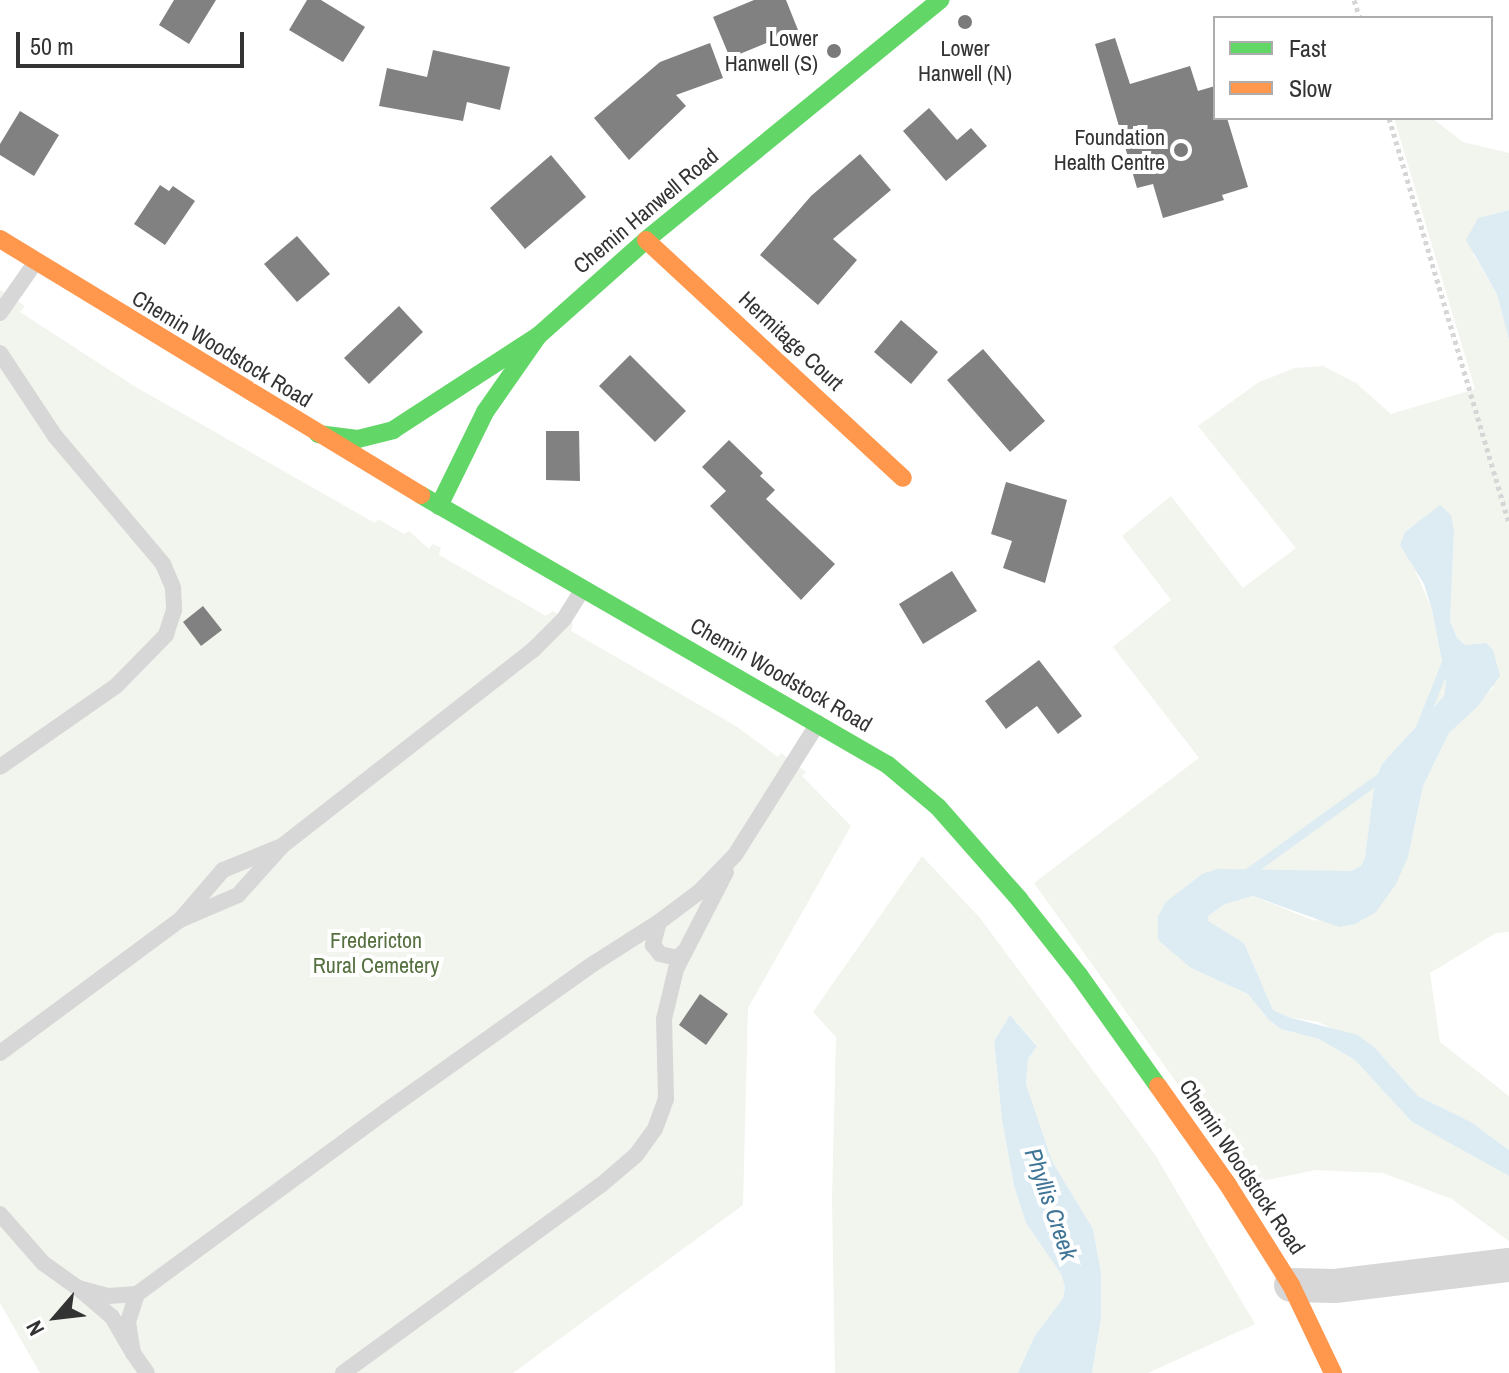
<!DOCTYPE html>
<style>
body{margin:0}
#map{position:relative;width:1509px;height:1373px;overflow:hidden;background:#fff;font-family:"Archivo Narrow",sans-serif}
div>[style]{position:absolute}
.green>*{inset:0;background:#f1f5ed}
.water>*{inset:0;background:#ddebf3}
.stream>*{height:9px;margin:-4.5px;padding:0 4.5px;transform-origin:4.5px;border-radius:4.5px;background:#ddebf3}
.building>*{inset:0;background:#818181}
.path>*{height:5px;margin-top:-2.5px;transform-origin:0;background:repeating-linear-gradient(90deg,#d6d6d6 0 4px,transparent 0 8px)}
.lane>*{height:16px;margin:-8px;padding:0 8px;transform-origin:8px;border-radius:8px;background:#d7d7d7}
.street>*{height:34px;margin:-17px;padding:0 17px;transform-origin:17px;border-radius:17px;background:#d7d7d7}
.fast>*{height:18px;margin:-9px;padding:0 9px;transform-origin:9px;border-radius:9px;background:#63d668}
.slow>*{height:18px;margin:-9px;padding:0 9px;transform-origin:9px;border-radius:9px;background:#ff974d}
.dots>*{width:22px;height:22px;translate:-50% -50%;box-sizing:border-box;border:4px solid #fff;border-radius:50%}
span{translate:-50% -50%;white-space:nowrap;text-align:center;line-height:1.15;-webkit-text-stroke:8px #fff;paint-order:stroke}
.poi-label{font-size:22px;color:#333}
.right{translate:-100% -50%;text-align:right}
.street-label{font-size:22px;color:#333}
.park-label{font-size:22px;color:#56703f}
.water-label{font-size:24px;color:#3f7597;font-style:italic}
.legend{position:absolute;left:1213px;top:16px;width:280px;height:104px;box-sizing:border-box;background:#fff;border:2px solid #adadad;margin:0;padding:10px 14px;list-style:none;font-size:24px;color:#333}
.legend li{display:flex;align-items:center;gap:16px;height:40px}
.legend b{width:40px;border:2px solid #adadad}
.north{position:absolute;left:16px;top:1277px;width:80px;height:80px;-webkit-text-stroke:6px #fff;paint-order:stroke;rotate:242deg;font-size:22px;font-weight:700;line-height:32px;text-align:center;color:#333}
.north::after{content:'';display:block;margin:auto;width:28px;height:36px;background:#333;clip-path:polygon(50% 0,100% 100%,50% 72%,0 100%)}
.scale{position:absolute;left:16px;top:32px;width:228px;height:36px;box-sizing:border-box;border:4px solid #333;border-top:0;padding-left:10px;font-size:24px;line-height:28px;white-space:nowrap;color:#333;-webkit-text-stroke:6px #fff;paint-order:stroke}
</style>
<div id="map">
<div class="green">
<div style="clip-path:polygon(1394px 118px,1432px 118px,1463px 142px,1509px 153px,1509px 210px,1478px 218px,1473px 254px,1497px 294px,1509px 340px,1509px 932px,1496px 933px,1430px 973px,1440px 1042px,1509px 1096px,1509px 1150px,1471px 1122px,1418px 1096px,1375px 1048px,1318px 1022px,1288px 1017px,1273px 1010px,1244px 943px,1208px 922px,1208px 916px,1225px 904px,1253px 896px,1315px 921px,1408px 857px,1423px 786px,1449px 733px,1493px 688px,1486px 643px,1465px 645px,1457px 638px,1450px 621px,1454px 532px,1440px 506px,1405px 532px,1407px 551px,1432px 610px,1446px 682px,1444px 696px,1381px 765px,1373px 794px,1365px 857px,1361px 866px,1351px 871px,1166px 902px,1158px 916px,1158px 940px,1191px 968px,1248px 994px,1269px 1020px,1281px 1029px,1319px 1039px,1355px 1060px,1412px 1122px,1509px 1176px,1509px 1241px,1452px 1199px,1383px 1173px,1315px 1170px,1249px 1184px,1034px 883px,1199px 758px,1113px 647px,1171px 600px,1122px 536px,1171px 496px,1243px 588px,1296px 548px,1198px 426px,1259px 382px,1295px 368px,1323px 366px,1356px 383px,1391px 414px,1475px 389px)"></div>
<div style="clip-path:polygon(0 290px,25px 306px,20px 312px,134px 386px,375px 523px,378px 519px,404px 534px,409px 531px,429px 549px,433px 544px,441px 548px,439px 555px,546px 616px,553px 611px,573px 624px,571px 631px,736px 726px,778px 757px,781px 753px,806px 772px,802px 776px,851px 826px,748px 1008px,743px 1205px,513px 1373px,40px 1373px,0 1303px)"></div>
<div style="clip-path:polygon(922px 856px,980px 918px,1154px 1153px,1255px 1324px,1148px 1373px,1092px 1373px,1101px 1318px,1101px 1273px,1093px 1229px,1052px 1161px,1026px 1084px,1028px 1059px,1037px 1045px,1010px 1015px,994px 1041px,1002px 1120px,1014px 1186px,1026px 1223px,1061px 1274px,1065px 1287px,1063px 1298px,1034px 1337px,1018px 1373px,835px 1373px,832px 1199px,836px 1037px,813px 1012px)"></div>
</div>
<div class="water">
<div style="clip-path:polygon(1509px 210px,1509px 340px,1497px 294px,1466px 240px,1478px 218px)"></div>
<div style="clip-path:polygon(1440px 505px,1451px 515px,1454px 532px,1450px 621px,1457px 638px,1465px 645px,1486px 643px,1493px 650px,1500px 676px,1478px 706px,1449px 733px,1423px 786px,1408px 857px,1396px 884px,1376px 912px,1355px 924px,1339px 927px,1253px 896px,1225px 904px,1208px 916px,1208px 921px,1244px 943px,1273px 1010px,1288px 1017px,1358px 1035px,1375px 1048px,1418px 1096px,1471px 1122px,1509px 1150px,1509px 1176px,1412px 1122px,1355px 1060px,1319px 1039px,1281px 1029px,1269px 1020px,1248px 994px,1191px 968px,1158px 940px,1158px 916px,1166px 902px,1202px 874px,1218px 869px,1351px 871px,1361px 866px,1365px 857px,1373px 794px,1381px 765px,1444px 696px,1446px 682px,1432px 610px,1424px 584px,1400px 545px,1405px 532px)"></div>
<div style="clip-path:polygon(1010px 1015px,1037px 1046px,1028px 1059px,1026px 1084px,1052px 1161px,1093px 1229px,1101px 1273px,1101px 1318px,1092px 1373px,1018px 1373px,1034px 1337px,1063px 1298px,1065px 1287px,1061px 1274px,1026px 1223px,1014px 1186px,1002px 1120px,994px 1041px)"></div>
</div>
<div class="stream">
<div style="left:1419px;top:730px;width:73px;rotate:-68.3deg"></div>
<div style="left:1243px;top:876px;width:178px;rotate:-35.8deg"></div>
</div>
<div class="building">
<div style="clip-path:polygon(174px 0,216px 0,189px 44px,159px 25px)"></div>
<div style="clip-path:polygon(307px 0,321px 0,365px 27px,343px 62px,289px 30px)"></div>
<div style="clip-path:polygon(754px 0,786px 0,798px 30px,730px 58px,713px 17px)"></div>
<div style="clip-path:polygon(1115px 38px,1130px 84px,1190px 66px,1198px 91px,1215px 86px,1215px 118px,1227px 118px,1248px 187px,1222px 195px,1224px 200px,1163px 218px,1153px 184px,1137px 188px,1095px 44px)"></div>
<div style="clip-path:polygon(710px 43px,723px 78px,676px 95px,686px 106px,629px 160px,594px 118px,660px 62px)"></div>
<div style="clip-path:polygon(433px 50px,510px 67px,500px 110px,467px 102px,463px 121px,379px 106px,387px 68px,427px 77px)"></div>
<div style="clip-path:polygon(929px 108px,957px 140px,971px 128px,987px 146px,946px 181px,903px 131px)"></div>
<div style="clip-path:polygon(20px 111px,59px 135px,34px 176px,0 155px,0 144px)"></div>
<div style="clip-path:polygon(860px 154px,891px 190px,833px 239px,857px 260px,818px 305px,760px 255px,811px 196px)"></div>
<div style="clip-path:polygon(551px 155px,586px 197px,525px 249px,490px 208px)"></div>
<div style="clip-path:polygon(160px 185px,169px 191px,173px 186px,195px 201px,165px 245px,134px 224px)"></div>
<div style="clip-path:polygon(297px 236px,330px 274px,297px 302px,264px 264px)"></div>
<div style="clip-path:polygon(399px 306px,423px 332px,369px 384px,344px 358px)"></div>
<div style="clip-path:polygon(901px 320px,938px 352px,911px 384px,874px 352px)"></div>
<div style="clip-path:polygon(983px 349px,1045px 421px,1010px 452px,947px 380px)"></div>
<div style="clip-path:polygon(630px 355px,686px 411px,655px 442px,599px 386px)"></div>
<div style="clip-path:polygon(546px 431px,579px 431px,580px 481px,546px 480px)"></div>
<div style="clip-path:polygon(729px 440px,763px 473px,760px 476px,775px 490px,766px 499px,835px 564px,801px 600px,710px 506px,726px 491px,702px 467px)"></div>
<div style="clip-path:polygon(1006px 482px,1067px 500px,1045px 583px,1003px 568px,1012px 541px,991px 534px)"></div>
<div style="clip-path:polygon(952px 571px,977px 611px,923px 644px,899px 604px)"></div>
<div style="clip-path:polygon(203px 606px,222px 630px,201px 646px,183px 622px)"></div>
<div style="clip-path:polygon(1039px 660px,1082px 716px,1058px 734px,1037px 706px,1006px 729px,985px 701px)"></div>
<div style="clip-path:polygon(700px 994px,728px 1014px,706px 1045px,679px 1025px)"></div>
</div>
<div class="path">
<div style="left:1354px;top:0;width:19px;rotate:72deg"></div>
<div style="left:1389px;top:118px;width:421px;rotate:73.5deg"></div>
</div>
<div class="lane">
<div style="left:0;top:313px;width:61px;rotate:-55deg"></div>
<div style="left:0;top:353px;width:100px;rotate:56.5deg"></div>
<div style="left:55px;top:436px;width:167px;rotate:49.8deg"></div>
<div style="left:163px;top:564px;width:26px;rotate:67deg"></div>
<div style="left:173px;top:588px;width:22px;rotate:87deg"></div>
<div style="left:174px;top:610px;width:26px;rotate:108deg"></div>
<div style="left:166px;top:635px;width:71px;rotate:134.4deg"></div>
<div style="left:116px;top:686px;width:141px;rotate:145.1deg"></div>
<div style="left:282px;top:846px;width:318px;rotate:-38deg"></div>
<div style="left:533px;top:650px;width:44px;rotate:-45deg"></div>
<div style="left:564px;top:619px;width:34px;rotate:-58deg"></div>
<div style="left:659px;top:922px;width:24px;rotate:105deg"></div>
<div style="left:653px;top:945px;width:11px;rotate:52deg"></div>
<div style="left:660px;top:954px;width:17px;rotate:13deg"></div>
<div style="left:677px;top:958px;width:11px;rotate:-41deg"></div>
<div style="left:0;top:1053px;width:224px;rotate:-36.5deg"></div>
<div style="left:180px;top:920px;width:63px;rotate:-23.3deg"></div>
<div style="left:238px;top:895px;width:66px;rotate:-48.1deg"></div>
<div style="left:282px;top:846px;width:64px;rotate:157.9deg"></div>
<div style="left:223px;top:870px;width:66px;rotate:130.7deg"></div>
<div style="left:0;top:1214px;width:65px;rotate:48.7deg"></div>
<div style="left:43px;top:1263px;width:43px;rotate:35.5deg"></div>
<div style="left:137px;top:1294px;width:29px;rotate:108deg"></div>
<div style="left:128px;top:1322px;width:31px;rotate:81deg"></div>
<div style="left:133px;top:1353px;width:42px;rotate:-120.3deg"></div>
<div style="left:112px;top:1317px;width:45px;rotate:-139.5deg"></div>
<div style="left:78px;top:1288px;width:31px;rotate:15deg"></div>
<div style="left:108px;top:1296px;width:29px;rotate:-4deg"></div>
<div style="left:137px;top:1294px;width:309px;rotate:-36.3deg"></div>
<div style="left:386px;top:1111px;width:254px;rotate:-35.4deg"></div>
<div style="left:593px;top:964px;width:78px;rotate:-32.5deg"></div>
<div style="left:659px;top:922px;width:50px;rotate:-36.9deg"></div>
<div style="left:699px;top:892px;width:52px;rotate:-45.8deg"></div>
<div style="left:735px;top:855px;width:156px;rotate:-57.8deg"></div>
<div style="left:133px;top:1353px;width:24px;rotate:55deg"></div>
<div style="left:343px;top:1373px;width:319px;rotate:-36.1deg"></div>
<div style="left:601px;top:1185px;width:46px;rotate:-40.6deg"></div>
<div style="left:636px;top:1155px;width:32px;rotate:-54deg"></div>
<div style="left:655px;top:1129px;width:32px;rotate:-70deg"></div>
<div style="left:666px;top:1099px;width:80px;rotate:-91.4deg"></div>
<div style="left:664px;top:1019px;width:51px;rotate:-76.5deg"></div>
<div style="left:676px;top:969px;width:109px;rotate:-62.7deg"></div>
</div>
<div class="street">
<div style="left:1291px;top:1285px;width:44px;rotate:1.3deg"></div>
<div style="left:1335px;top:1286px;width:175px;rotate:-6.9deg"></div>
</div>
<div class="fast">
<div style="left:318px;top:434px;width:40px;rotate:7.1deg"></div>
<div style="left:358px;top:439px;width:36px;rotate:-14deg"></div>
<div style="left:393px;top:430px;width:173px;rotate:-33deg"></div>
<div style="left:421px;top:495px;width:539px;rotate:30.03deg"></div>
<div style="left:888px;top:765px;width:65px;rotate:40deg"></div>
<div style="left:938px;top:807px;width:123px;rotate:48.6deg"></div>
<div style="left:1019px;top:899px;width:97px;rotate:51.7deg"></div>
<div style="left:1079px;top:975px;width:136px;rotate:54.6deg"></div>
<div style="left:439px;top:506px;width:105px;rotate:-63.9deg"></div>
<div style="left:485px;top:412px;width:93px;rotate:-55.1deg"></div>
<div style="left:538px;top:336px;width:144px;rotate:-41.6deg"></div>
<div style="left:646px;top:240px;width:380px;rotate:-39.2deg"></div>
</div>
<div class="slow">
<div style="left:0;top:239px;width:493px;rotate:31.3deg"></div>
<div style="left:646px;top:240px;width:350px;rotate:42.8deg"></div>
<div style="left:1158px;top:1086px;width:121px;rotate:54.7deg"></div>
<div style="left:1228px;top:1185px;width:118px;rotate:57.8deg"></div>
<div style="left:1291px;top:1285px;width:98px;rotate:64.5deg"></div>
</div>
<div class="dots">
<div style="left:965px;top:22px;background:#7a7a7a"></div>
<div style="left:834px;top:51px;background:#7a7a7a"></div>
<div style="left:1181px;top:150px;background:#7a7a7a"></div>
</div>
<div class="poi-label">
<span class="right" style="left:818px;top:51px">Lower<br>Hanwell (S)</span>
<span style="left:965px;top:61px">Lower<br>Hanwell (N)</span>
<span class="right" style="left:1165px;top:150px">Foundation<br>Health Centre</span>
</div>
<div class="street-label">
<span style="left:646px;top:211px;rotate:-40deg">Chemin Hanwell Road</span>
<span style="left:791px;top:341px;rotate:43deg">Hermitage Court</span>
<span style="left:222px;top:349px;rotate:31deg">Chemin Woodstock Road</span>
<span style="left:781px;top:675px;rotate:30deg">Chemin Woodstock Road</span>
<span style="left:1242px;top:1167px;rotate:56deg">Chemin Woodstock Road</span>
</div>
<div class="park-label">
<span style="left:376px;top:953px">Fredericton<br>Rural Cemetery</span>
</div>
<div class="water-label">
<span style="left:1051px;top:1204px;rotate:71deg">Phyllis Creek</span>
</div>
<ul class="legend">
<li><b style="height:10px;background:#63d668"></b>Fast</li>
<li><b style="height:10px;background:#ff974d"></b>Slow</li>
</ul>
<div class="north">N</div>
<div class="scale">50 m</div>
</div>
